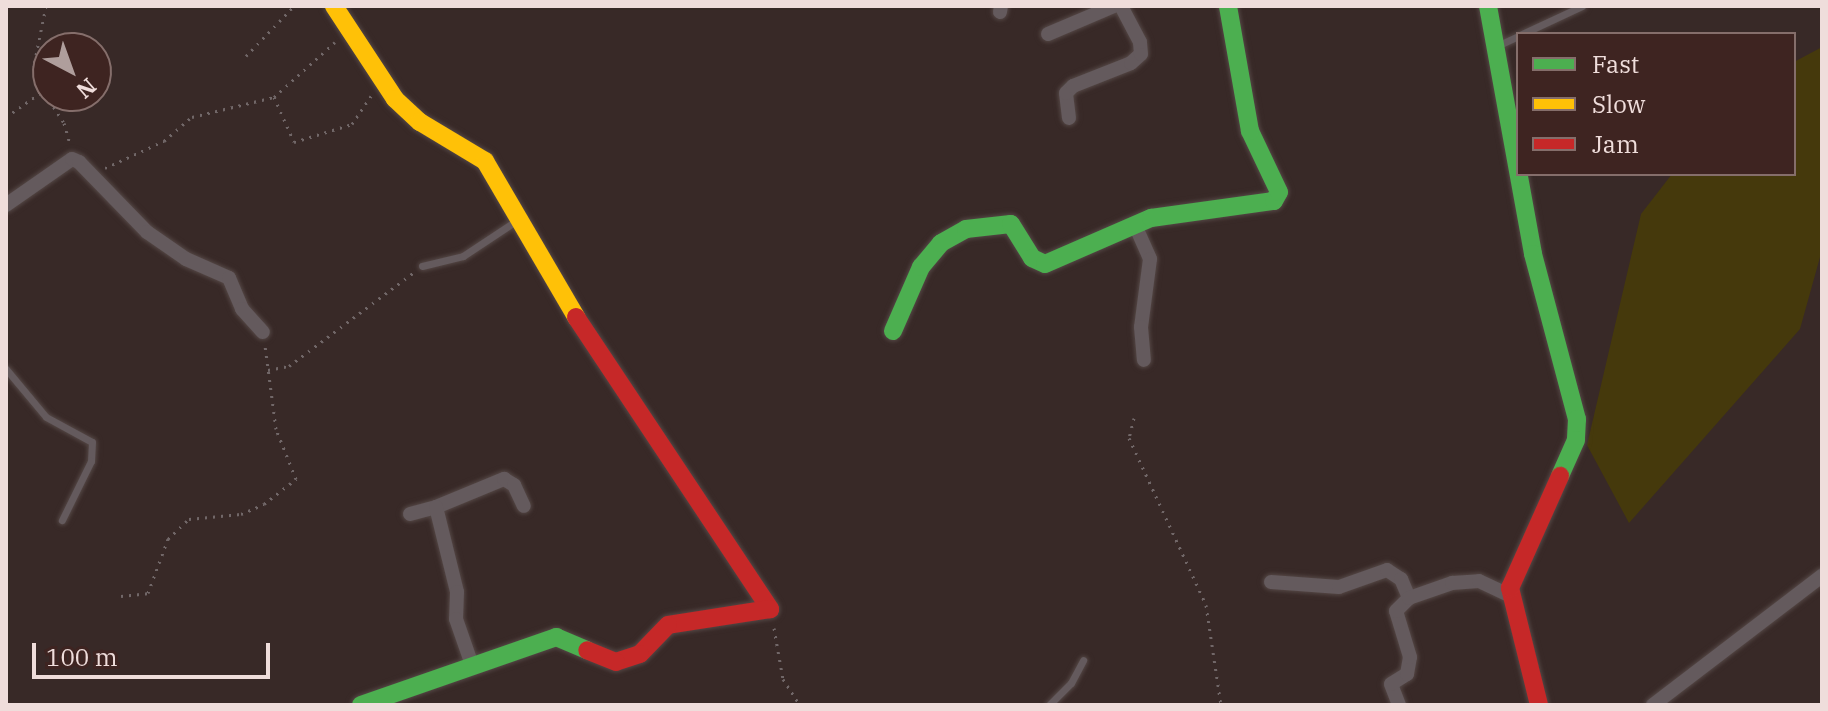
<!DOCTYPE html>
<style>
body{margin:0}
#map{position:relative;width:1828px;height:711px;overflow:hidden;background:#382927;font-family:"IBM Plex Serif",serif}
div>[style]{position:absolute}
.green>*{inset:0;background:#45390c}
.path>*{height:3px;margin-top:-1.5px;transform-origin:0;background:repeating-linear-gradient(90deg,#716768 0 2px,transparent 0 8px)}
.roads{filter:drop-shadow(0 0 2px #544745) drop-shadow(0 0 2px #544745)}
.lane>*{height:7px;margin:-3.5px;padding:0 3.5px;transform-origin:3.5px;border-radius:3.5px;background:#645a5d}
.street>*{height:14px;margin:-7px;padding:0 7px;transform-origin:7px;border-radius:7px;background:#645a5d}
.fast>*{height:18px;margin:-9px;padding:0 9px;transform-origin:9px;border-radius:9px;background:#4caf50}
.slow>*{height:18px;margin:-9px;padding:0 9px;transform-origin:9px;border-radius:9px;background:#ffc107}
.jam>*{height:18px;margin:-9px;padding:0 9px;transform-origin:9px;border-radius:9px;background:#c62828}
span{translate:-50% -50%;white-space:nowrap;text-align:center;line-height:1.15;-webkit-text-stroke:8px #3e2421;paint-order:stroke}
.frame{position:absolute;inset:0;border:8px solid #efdddb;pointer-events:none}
.legend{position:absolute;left:1516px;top:32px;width:280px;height:144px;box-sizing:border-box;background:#3e2421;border:2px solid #856e6b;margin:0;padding:10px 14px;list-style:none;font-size:24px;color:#efdddb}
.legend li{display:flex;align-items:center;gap:16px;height:40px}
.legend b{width:40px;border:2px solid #856e6b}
.north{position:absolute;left:32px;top:32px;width:80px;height:80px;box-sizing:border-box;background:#3e2421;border:2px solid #856e6b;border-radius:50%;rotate:139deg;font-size:22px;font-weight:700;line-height:32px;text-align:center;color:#efdddb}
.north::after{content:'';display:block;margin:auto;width:28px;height:36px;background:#af9e9c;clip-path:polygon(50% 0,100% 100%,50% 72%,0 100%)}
.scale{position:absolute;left:32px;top:643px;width:238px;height:36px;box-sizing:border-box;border:4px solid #efdddb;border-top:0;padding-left:10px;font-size:24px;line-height:28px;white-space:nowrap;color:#efdddb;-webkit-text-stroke:6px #3e2421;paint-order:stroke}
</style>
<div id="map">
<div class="green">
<div style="clip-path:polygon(1822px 47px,1822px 250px,1800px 329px,1629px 523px,1587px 445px,1641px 214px,1672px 174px,1794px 174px,1794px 62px)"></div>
</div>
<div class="path">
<div style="left:46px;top:6px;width:60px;rotate:101.5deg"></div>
<div style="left:34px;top:65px;width:15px;rotate:82deg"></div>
<div style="left:36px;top:80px;width:51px;rotate:56.9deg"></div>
<div style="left:64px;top:123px;width:22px;rotate:74deg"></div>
<div style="left:246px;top:56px;width:69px;rotate:-46.2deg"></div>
<div style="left:274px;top:97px;width:49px;rotate:66deg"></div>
<div style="left:294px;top:142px;width:61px;rotate:-17.2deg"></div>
<div style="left:352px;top:124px;width:34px;rotate:-56deg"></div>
<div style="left:6px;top:117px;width:45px;rotate:-35.1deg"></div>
<div style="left:105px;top:168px;width:65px;rotate:-24.6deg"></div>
<div style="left:164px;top:141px;width:37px;rotate:-41deg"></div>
<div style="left:192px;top:117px;width:84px;rotate:-13.7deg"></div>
<div style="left:274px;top:97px;width:82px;rotate:-42deg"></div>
<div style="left:268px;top:370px;width:21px;rotate:-11deg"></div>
<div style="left:289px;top:366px;width:155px;rotate:-36.9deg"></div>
<div style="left:1134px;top:418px;width:21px;rotate:104deg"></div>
<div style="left:1129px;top:438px;width:184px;rotate:65.2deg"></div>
<div style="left:1206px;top:605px;width:101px;rotate:81.5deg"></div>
<div style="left:121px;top:596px;width:27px;rotate:-6deg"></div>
<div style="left:148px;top:593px;width:58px;rotate:-69.7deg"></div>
<div style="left:168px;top:539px;width:29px;rotate:-44deg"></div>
<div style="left:189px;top:519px;width:52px;rotate:-5.5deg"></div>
<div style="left:241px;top:514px;width:25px;rotate:-23deg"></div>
<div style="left:264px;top:504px;width:41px;rotate:-38deg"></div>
<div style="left:296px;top:479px;width:54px;rotate:-111.8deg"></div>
<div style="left:276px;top:429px;width:85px;rotate:-97.5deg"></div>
<div style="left:774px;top:628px;width:52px;rotate:80deg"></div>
<div style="left:783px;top:679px;width:31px;rotate:57deg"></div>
</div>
<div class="roads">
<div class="lane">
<div style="left:1522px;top:34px;width:66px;rotate:-25deg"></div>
<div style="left:1499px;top:45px;width:21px;rotate:-25deg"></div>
<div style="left:422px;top:266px;width:42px;rotate:-13.7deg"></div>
<div style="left:463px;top:256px;width:67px;rotate:-33.5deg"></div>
<div style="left:6px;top:369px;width:62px;rotate:50.2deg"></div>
<div style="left:46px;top:417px;width:52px;rotate:28.5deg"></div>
<div style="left:92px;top:442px;width:19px;rotate:93deg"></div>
<div style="left:91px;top:461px;width:66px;rotate:116.2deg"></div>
<div style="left:1049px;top:705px;width:31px;rotate:-45deg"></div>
<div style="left:1071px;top:683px;width:26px;rotate:-62deg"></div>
</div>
<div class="street">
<div style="left:1000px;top:12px;width:6px;rotate:-81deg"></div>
<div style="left:1048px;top:34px;width:72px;rotate:-23deg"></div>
<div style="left:1069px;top:118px;width:25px;rotate:-97deg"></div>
<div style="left:1066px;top:93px;width:10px;rotate:-45deg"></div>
<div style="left:1073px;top:86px;width:62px;rotate:-21.6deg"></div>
<div style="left:1131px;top:63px;width:13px;rotate:-42deg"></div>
<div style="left:1141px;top:54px;width:12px;rotate:-95deg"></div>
<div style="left:1140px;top:42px;width:41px;rotate:-117.8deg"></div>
<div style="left:6px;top:205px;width:80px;rotate:-34.9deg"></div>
<div style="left:72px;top:159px;width:8px;rotate:23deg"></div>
<div style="left:79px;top:162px;width:98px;rotate:45.8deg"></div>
<div style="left:147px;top:232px;width:47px;rotate:34.7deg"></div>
<div style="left:186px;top:259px;width:47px;rotate:23.8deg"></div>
<div style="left:229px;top:278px;width:34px;rotate:67deg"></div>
<div style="left:242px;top:309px;width:31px;rotate:48deg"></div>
<div style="left:1135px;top:225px;width:37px;rotate:66deg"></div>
<div style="left:1150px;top:259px;width:69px;rotate:97.5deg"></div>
<div style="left:1141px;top:327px;width:33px;rotate:85deg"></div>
<div style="left:436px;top:507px;width:74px;rotate:-22.4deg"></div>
<div style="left:504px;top:479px;width:12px;rotate:31deg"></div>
<div style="left:514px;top:485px;width:23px;rotate:65deg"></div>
<div style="left:410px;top:514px;width:27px;rotate:-15deg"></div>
<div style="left:436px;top:507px;width:88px;rotate:76.1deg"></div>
<div style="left:457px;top:592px;width:27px;rotate:92deg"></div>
<div style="left:456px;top:619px;width:49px;rotate:70.8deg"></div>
<div style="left:1271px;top:582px;width:68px;rotate:4.2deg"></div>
<div style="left:1339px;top:587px;width:51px;rotate:-19.5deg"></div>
<div style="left:1387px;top:570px;width:17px;rotate:33deg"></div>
<div style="left:1401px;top:579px;width:21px;rotate:67deg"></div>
<div style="left:1399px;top:705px;width:22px;rotate:-111deg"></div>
<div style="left:1391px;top:684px;width:19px;rotate:-32deg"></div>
<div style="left:1407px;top:674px;width:17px;rotate:-80deg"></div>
<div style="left:1410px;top:657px;width:48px;rotate:-106.9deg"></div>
<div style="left:1396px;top:611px;width:18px;rotate:-45deg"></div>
<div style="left:1409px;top:598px;width:46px;rotate:-19.2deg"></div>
<div style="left:1452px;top:583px;width:27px;rotate:-4deg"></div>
<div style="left:1479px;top:581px;width:35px;rotate:25deg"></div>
<div style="left:1653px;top:705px;width:213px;rotate:-37.4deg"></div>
</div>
<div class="fast">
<div style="left:1488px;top:6px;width:252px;rotate:79.7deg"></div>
<div style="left:1533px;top:254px;width:171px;rotate:75.1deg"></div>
<div style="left:1577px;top:419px;width:21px;rotate:93deg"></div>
<div style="left:1576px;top:440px;width:39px;rotate:114deg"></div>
<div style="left:893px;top:331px;width:70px;rotate:-66.4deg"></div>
<div style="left:921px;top:267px;width:31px;rotate:-50deg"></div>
<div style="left:941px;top:243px;width:29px;rotate:-29deg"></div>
<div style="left:966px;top:229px;width:45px;rotate:-6.3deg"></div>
<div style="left:1011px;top:224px;width:40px;rotate:58deg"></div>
<div style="left:1032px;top:258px;width:14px;rotate:25deg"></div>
<div style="left:1045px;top:264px;width:116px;rotate:-23.5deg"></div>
<div style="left:1151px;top:218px;width:124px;rotate:-7.9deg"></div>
<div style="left:1274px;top:201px;width:10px;rotate:-61deg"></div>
<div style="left:1279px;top:192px;width:68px;rotate:-115.4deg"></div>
<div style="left:1250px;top:131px;width:127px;rotate:-100deg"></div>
<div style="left:361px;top:705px;width:207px;rotate:-19.2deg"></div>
<div style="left:556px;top:637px;width:34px;rotate:23deg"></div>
</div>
<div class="slow">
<div style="left:334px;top:6px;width:111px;rotate:56.7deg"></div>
<div style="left:395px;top:99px;width:34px;rotate:43deg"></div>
<div style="left:420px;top:122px;width:76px;rotate:31deg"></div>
<div style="left:485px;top:161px;width:181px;rotate:59.7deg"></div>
</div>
<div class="jam">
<div style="left:576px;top:317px;width:351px;rotate:56.4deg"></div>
<div style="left:770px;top:609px;width:103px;rotate:171.1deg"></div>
<div style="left:668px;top:625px;width:40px;rotate:134deg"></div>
<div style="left:640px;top:654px;width:25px;rotate:162deg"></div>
<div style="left:616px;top:662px;width:31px;rotate:-158deg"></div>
<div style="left:1539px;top:705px;width:121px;rotate:-103.9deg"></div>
<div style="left:1510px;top:588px;width:123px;rotate:-65.9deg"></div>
</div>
</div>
<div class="frame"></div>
<ul class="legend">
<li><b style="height:10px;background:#4caf50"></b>Fast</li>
<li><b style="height:10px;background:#ffc107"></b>Slow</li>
<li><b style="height:10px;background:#c62828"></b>Jam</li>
</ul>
<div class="north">N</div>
<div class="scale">100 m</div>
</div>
